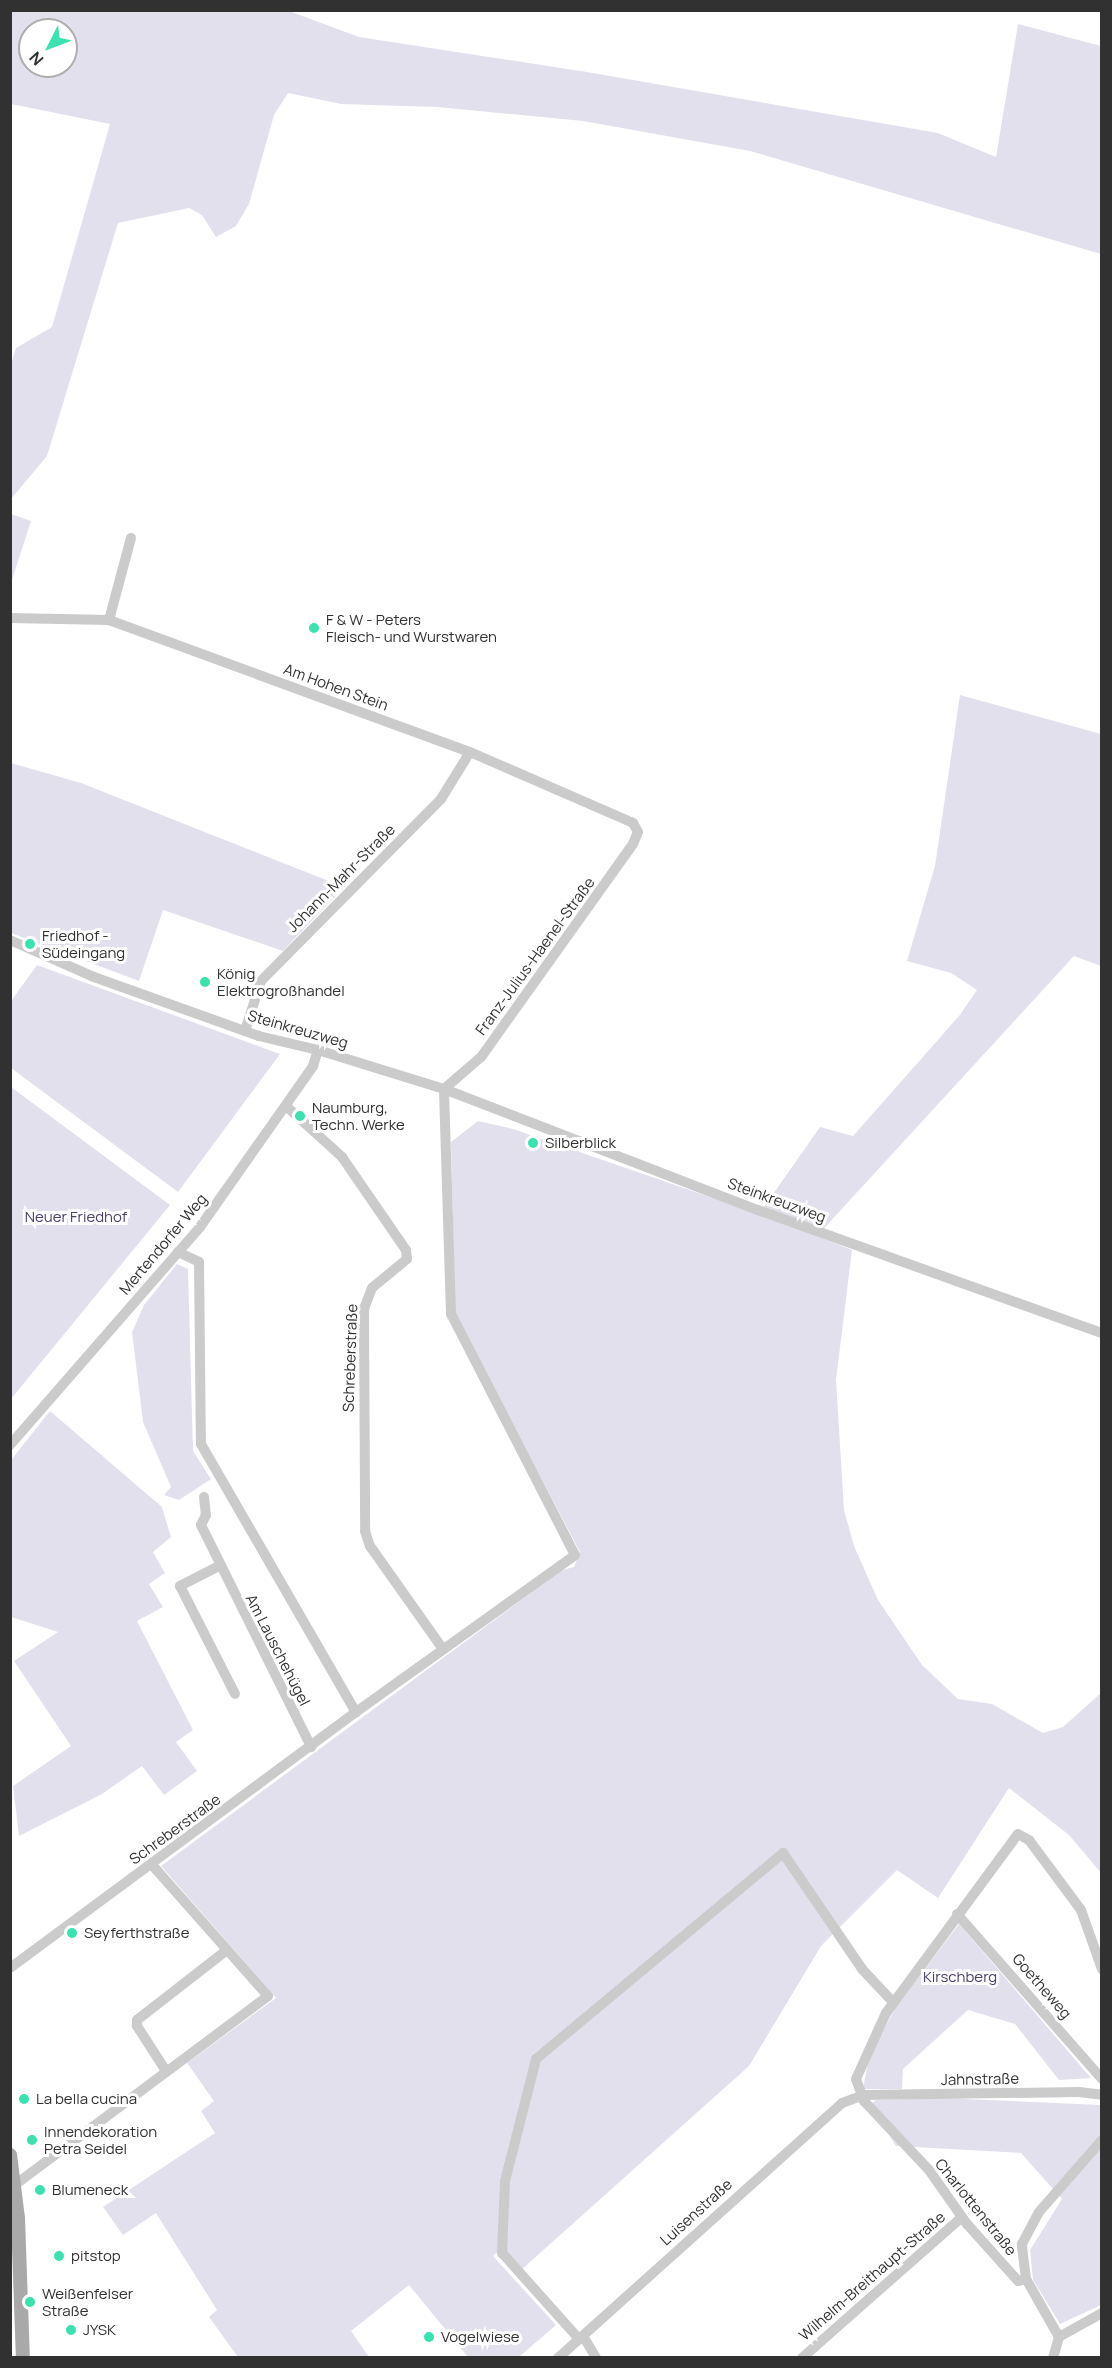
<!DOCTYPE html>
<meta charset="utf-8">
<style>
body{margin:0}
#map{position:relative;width:1112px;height:2368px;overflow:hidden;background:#fff;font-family:Manrope,sans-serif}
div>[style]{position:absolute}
.green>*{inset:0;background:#e3e0ed}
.minor>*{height:10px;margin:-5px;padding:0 5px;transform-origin:5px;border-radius:5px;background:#cbcbcb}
.major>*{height:14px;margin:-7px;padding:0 7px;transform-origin:7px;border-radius:7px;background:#a9a9a9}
.dots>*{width:16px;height:16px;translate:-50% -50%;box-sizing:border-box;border:3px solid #fff;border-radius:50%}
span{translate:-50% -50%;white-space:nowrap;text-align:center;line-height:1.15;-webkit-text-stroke:6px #fff;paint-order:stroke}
.poi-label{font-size:15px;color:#313131}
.left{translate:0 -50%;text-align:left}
.street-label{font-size:15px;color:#313131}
.park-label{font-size:15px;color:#4c3e6c}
.frame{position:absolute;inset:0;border:12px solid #313131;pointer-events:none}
.north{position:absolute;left:18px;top:18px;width:60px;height:60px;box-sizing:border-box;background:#fff;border:2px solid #adadad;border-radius:50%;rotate:228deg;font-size:16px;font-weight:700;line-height:24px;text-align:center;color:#313131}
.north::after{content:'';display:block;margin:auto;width:21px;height:27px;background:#39e2ae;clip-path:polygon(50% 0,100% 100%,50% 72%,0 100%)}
</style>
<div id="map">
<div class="green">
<div style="clip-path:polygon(evenodd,11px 10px,289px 11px,359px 37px,587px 72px,938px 133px,996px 157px,1018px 24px,1101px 46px,1101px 254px,750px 151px,583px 121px,437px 107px,341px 104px,288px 93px,274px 115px,249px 204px,236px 226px,216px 237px,202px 215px,189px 208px,118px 223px,47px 456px,11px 499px,11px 364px,16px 348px,52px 327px,110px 124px,11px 104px,11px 10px,30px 30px,66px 30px,66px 66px,30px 66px,30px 30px)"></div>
<div style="clip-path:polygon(11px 514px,31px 521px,11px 583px)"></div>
<div style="clip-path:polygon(960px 695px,1101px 734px,1101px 966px,1074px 956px,817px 1236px,852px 1250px,836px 1380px,844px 1510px,854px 1546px,878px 1600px,922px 1665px,958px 1699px,992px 1704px,1043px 1733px,1063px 1727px,1101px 1693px,1101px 1873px,1069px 1835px,1009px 1788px,938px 1898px,897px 1870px,821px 1946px,749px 2066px,520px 2271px,501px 2249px,493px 2256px,556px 2325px,519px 2357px,468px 2357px,409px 2285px,351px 2331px,369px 2357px,238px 2357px,209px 2317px,217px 2310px,156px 2213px,123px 2235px,103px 2207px,215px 2133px,201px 2111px,214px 2101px,187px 2063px,276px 1998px,161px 1866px,562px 1570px,574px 1567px,580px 1552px,455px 1314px,451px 1142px,478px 1121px,513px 1129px,759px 1214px,820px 1127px,853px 1136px,959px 1016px,977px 990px,951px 973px,907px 961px,935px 866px)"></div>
<div style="clip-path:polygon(11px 763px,81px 783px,344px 887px,283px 951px,163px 910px,139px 981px,11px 933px)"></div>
<div style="clip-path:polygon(37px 965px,280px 1054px,178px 1192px,11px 1068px,11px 1001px)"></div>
<div style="clip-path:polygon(11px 1087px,170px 1205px,11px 1399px)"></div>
<div style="clip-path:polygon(177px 1264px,188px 1269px,193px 1451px,211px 1479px,179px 1500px,164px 1495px,171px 1487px,143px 1422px,132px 1332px,144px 1305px)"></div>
<div style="clip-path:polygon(50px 1411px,162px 1507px,171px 1537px,153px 1552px,165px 1573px,149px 1584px,163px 1607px,137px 1621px,193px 1730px,176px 1742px,197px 1771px,164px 1795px,142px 1766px,102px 1794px,19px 1836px,13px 1786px,71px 1746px,14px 1661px,58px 1632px,11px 1617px,11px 1460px)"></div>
<div style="clip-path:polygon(959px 1924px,1091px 2078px,1059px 2080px,1015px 2024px,968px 2010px,903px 2069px,902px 2089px,863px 2089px,869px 2056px,896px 2007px)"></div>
<div style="clip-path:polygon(942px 2098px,1101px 2105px,1101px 2305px,1060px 2324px,1033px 2280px,1030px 2250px,1062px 2199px,1021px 2153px,896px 2146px,870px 2105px,876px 2100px)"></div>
</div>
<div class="minor">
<div style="left:10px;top:618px;width:99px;rotate:1.2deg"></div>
<div style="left:109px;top:620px;width:384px;rotate:20.1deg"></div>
<div style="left:470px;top:752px;width:178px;rotate:23.5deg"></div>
<div style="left:633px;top:823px;width:10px;rotate:61deg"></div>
<div style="left:638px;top:832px;width:13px;rotate:113deg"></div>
<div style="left:633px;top:844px;width:262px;rotate:125.5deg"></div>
<div style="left:481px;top:1057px;width:49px;rotate:139.1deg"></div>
<div style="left:109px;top:620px;width:85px;rotate:-75deg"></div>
<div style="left:10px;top:940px;width:92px;rotate:23.8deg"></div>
<div style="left:94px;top:977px;width:175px;rotate:19.7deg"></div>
<div style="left:259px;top:1036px;width:61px;rotate:13.3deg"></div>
<div style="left:318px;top:1050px;width:132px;rotate:17.2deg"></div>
<div style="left:444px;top:1089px;width:337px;rotate:21.1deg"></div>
<div style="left:758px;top:1210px;width:365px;rotate:19.7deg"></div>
<div style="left:245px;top:1031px;width:52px;rotate:-72.3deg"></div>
<div style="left:261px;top:981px;width:256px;rotate:-45.3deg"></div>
<div style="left:441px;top:799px;width:55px;rotate:-58.3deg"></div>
<div style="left:286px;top:1106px;width:76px;rotate:42.3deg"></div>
<div style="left:342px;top:1157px;width:113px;rotate:55.5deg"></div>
<div style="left:406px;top:1250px;width:9px;rotate:84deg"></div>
<div style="left:407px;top:1259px;width:45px;rotate:140.4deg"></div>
<div style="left:372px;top:1288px;width:22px;rotate:111deg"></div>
<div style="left:364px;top:1309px;width:222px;rotate:89.7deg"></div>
<div style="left:365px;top:1531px;width:16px;rotate:72deg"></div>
<div style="left:370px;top:1546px;width:126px;rotate:54.7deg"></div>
<div style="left:178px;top:1252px;width:23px;rotate:25deg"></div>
<div style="left:199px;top:1262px;width:182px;rotate:89.4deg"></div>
<div style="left:201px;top:1444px;width:310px;rotate:60deg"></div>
<div style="left:10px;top:1445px;width:289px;rotate:-48.9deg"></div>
<div style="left:200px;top:1227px;width:197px;rotate:-54.9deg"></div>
<div style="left:313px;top:1066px;width:17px;rotate:-73deg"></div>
<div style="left:204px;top:1497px;width:18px;rotate:84deg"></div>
<div style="left:206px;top:1515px;width:11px;rotate:117deg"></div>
<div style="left:201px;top:1525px;width:248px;rotate:63.6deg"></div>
<div style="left:219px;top:1566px;width:44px;rotate:152.9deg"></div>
<div style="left:180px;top:1586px;width:121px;rotate:63deg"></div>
<div style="left:957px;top:1914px;width:220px;rotate:48.7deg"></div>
<div style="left:10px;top:1968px;width:430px;rotate:-36.5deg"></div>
<div style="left:356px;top:1712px;width:269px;rotate:-35.6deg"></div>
<div style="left:575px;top:1555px;width:271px;rotate:-117.2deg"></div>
<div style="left:451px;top:1314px;width:225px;rotate:-91.8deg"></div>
<div style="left:166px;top:2071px;width:54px;rotate:-122.8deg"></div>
<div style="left:137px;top:2026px;width:6px;rotate:-90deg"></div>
<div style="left:137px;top:2020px;width:114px;rotate:-37.9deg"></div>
<div style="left:16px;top:2184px;width:314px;rotate:-36.7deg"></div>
<div style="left:268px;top:1996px;width:175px;rotate:-131.5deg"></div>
<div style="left:1026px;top:2279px;width:8px;rotate:166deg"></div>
<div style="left:1018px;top:2281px;width:76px;rotate:-131.8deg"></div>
<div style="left:967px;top:2224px;width:66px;rotate:-125.1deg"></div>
<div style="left:929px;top:2170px;width:95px;rotate:-133.3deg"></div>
<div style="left:864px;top:2101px;width:23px;rotate:-110deg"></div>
<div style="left:856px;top:2079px;width:72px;rotate:-65.6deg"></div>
<div style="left:886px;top:2013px;width:222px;rotate:-53.6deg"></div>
<div style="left:1018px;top:1834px;width:13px;rotate:29deg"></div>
<div style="left:1029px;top:1840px;width:87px;rotate:53.4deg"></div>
<div style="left:1081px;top:1910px;width:63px;rotate:70.4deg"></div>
<div style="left:583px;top:2336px;width:26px;rotate:59deg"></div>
<div style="left:1059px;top:2337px;width:49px;rotate:-29.2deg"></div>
<div style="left:579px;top:2339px;width:115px;rotate:-131.8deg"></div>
<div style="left:502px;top:2253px;width:72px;rotate:-87.6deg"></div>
<div style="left:505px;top:2181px;width:126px;rotate:-75.7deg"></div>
<div style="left:536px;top:2059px;width:322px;rotate:-39.8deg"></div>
<div style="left:783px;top:1853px;width:140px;rotate:55.7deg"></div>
<div style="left:862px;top:1969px;width:45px;rotate:46.8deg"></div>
<div style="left:558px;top:2358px;width:382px;rotate:-41.9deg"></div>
<div style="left:842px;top:2103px;width:23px;rotate:-20deg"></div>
<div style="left:864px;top:2095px;width:215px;rotate:-0.8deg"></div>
<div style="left:1079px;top:2092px;width:23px;rotate:7deg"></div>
<div style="left:802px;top:2358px;width:213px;rotate:-41.4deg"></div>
<div style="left:1053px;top:2358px;width:22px;rotate:-74deg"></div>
<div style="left:1059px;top:2337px;width:67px;rotate:-119.6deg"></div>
<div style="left:1026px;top:2279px;width:35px;rotate:-97deg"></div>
<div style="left:1022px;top:2244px;width:36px;rotate:-62deg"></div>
<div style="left:1039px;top:2212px;width:96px;rotate:-48.8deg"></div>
</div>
<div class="major">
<div style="left:10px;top:2155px;width:64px;rotate:82.8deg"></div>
<div style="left:18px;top:2218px;width:140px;rotate:88deg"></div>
</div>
<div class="dots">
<div style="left:314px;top:628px;background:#39e2ae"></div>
<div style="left:30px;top:944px;background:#39e2ae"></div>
<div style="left:205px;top:982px;background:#39e2ae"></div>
<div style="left:300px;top:1116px;background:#39e2ae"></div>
<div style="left:533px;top:1143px;background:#39e2ae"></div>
<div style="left:72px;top:1933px;background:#39e2ae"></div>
<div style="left:24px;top:2099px;background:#39e2ae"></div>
<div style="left:32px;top:2140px;background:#39e2ae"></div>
<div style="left:40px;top:2190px;background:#39e2ae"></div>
<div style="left:59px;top:2256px;background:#39e2ae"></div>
<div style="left:30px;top:2302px;background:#39e2ae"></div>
<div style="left:71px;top:2330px;background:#39e2ae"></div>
<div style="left:429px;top:2337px;background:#39e2ae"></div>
</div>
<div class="poi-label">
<span class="left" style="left:326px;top:628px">F &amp; W - Peters<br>Fleisch- und Wurstwaren</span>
<span class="left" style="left:42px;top:944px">Friedhof -<br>Südeingang</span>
<span class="left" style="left:217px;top:982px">König<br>Elektrogroßhandel</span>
<span class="left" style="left:312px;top:1116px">Naumburg,<br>Techn. Werke</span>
<span class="left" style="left:545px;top:1143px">Silberblick</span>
<span class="left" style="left:84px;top:1933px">Seyferthstraße</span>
<span class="left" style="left:36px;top:2099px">La bella cucina</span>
<span class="left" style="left:44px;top:2140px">Innendekoration<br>Petra Seidel</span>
<span class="left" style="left:52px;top:2190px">Blumeneck</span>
<span class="left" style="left:71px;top:2256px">pitstop</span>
<span class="left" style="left:42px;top:2302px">Weißenfelser<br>Straße</span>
<span class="left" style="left:83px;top:2330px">JYSK</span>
<span class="left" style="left:441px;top:2337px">Vogelwiese</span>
</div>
<div class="street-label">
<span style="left:336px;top:687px;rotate:20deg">Am Hohen Stein</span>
<span style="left:341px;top:878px;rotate:-45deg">Johann-Mahr-Straße</span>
<span style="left:535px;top:956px;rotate:-54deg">Franz-Julius-Haenel-Straße</span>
<span style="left:298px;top:1029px;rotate:16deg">Steinkreuzweg</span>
<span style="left:777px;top:1200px;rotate:20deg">Steinkreuzweg</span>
<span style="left:163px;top:1244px;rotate:-50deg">Mertendorfer Weg</span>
<span style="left:350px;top:1358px;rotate:-88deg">Schreberstraße</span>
<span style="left:278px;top:1650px;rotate:63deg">Am Lauschehügel</span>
<span style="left:175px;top:1829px;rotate:-36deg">Schreberstraße</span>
<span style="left:1042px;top:1986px;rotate:49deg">Goetheweg</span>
<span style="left:980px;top:2079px;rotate:-1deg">Jahnstraße</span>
<span style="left:976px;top:2207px;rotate:51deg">Charlottenstraße</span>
<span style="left:696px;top:2212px;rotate:-42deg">Luisenstraße</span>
<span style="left:872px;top:2276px;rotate:-41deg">Wilhelm-Breithaupt-Straße</span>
</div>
<div class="park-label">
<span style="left:76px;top:1217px">Neuer Friedhof</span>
<span style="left:960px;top:1977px">Kirschberg</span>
</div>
<div class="frame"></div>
<div class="north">N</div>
</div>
